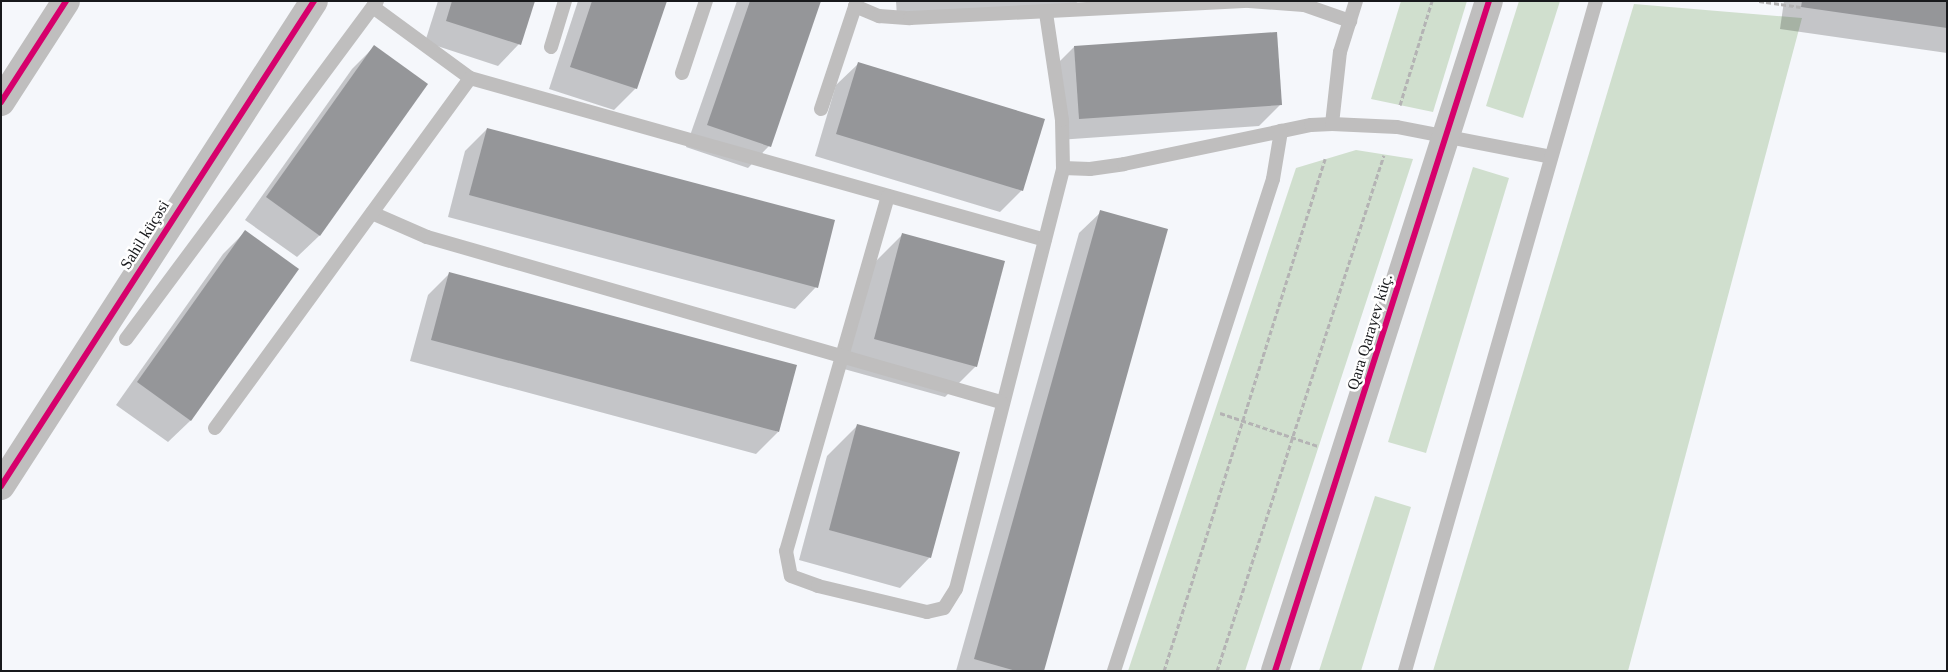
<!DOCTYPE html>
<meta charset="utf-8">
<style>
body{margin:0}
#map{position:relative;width:1948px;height:672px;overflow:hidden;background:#f5f7fb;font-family:"Times New Roman",serif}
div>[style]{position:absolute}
.green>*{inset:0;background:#d0dfce}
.shadow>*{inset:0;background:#0003}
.building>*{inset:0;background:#959699}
.path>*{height:3px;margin-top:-1.5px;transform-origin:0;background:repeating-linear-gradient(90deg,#b4b3b4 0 5px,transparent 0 7.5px)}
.service>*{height:14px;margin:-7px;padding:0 7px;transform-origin:7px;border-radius:7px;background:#bfbebe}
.minor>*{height:28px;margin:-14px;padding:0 14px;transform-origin:14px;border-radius:14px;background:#bfbebe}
.cycleway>*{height:6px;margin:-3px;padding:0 3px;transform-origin:3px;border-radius:3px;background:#d6006c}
span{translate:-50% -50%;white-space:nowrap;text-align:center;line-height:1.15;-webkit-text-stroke:5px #fff;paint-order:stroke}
.street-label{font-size:16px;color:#18191c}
.frame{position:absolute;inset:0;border:2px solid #18191c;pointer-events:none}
</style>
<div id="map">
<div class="green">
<div style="clip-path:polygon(1401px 1px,1467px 1px,1433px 112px,1371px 99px)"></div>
<div style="clip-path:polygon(1519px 1px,1560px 1px,1523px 118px,1486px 106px)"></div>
<div style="clip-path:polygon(1634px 4px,1802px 18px,1628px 671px,1433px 671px)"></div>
<div style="clip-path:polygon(1356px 150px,1413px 159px,1245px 671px,1128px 671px,1296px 168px)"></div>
<div style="clip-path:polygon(1473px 167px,1509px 178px,1426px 453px,1388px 442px)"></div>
<div style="clip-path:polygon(1375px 496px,1411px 507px,1361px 671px,1319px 671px)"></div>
</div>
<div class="shadow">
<div style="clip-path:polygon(438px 1px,534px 1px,519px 44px,498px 66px,425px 42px)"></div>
<div style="clip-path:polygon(578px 1px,665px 1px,636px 88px,614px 110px,549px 89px)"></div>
<div style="clip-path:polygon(737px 1px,820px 1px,769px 146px,748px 168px,686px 147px)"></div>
<div style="clip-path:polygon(896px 1px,1079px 1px,1075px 4px,897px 17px)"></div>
<div style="clip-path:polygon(1784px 1px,1947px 1px,1947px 53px,1780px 29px)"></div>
<div style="clip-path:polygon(374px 47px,426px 84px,319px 236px,297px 257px,245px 220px,352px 69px)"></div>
<div style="clip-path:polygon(1074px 47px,1281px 104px,1259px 126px,1058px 140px,1052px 69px)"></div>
<div style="clip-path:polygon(858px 64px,1022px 190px,1000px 212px,815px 156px,836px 85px)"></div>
<div style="clip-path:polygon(487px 129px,816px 287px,795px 309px,448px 217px,465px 151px)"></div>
<div style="clip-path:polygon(1101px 212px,1042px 671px,956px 671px,1079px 233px)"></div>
<div style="clip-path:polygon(245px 232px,297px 269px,190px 421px,168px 442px,116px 405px,223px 254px)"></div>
<div style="clip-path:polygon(903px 234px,976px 366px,945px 397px,844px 369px,872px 265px)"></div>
<div style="clip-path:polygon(450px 273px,778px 432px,756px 454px,410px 361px,428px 295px)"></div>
<div style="clip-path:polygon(858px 425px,930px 557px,900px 588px,799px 560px,827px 456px)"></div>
</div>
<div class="building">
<div style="clip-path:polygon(452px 1px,535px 1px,521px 45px,446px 21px)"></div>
<div style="clip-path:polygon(592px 1px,667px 1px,637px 89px,570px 67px)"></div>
<div style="clip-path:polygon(750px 1px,821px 1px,771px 147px,707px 125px)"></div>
<div style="clip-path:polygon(1802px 1px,1947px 1px,1947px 28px,1801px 7px)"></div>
<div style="clip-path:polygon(1277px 32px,1282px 105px,1079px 119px,1074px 46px)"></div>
<div style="clip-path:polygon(374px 45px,428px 84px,320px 236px,266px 197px)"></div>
<div style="clip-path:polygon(858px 62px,1045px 119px,1023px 191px,836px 134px)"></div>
<div style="clip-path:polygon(487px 128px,835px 220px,818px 288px,469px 195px)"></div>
<div style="clip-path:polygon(1100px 210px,1168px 229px,1044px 671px,1016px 671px,974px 659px)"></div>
<div style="clip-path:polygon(245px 230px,299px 269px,191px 421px,137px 382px)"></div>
<div style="clip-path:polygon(902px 233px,1005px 261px,977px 367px,874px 339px)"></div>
<div style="clip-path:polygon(449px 272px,797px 365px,779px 432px,431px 340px)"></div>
<div style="clip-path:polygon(857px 424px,960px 452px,931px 558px,829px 530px)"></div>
</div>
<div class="path">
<div style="left:1759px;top:1px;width:42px;rotate:8.1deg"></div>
<div style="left:1400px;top:105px;width:109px;rotate:-72.9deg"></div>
<div style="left:1220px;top:413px;width:103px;rotate:18.6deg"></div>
<div style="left:1164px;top:671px;width:537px;rotate:-72.54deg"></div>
<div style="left:1217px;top:671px;width:542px;rotate:-72.07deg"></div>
</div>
<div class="service">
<div style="left:855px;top:6px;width:26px;rotate:23deg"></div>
<div style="left:879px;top:16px;width:31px;rotate:4deg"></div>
<div style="left:910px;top:18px;width:339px;rotate:-2.9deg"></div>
<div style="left:1249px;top:1px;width:55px;rotate:4.2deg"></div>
<div style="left:1304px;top:5px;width:49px;rotate:19.2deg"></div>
<div style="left:373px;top:7px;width:120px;rotate:36.2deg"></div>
<div style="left:470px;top:78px;width:597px;rotate:15.73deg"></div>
<div style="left:551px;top:47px;width:48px;rotate:-73.1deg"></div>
<div style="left:682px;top:73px;width:76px;rotate:-71.6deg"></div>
<div style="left:821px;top:109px;width:114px;rotate:-71.6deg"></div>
<div style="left:1332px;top:124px;width:72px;rotate:-83.7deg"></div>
<div style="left:1340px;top:52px;width:53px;rotate:-72.6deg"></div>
<div style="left:1063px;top:168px;width:27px;rotate:2deg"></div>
<div style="left:1090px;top:169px;width:34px;rotate:-8deg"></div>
<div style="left:1124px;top:164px;width:191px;rotate:-11.8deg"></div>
<div style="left:1311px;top:125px;width:21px;rotate:-3deg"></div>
<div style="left:1332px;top:124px;width:65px;rotate:2.6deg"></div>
<div style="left:1397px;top:127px;width:157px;rotate:11deg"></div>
<div style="left:888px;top:196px;width:369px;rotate:106deg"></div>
<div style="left:786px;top:551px;width:25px;rotate:79deg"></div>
<div style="left:791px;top:576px;width:29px;rotate:20deg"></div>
<div style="left:818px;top:586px;width:112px;rotate:13.4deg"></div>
<div style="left:927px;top:612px;width:17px;rotate:-13deg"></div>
<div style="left:944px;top:608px;width:22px;rotate:-58deg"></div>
<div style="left:956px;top:589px;width:434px;rotate:-75.7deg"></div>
<div style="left:1063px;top:168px;width:48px;rotate:-91.2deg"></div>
<div style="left:1062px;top:120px;width:108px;rotate:-98.5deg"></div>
<div style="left:372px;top:213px;width:60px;rotate:23.6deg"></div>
<div style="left:427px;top:237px;width:597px;rotate:16.04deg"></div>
<div style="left:126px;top:339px;width:421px;rotate:-53.4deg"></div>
<div style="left:215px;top:428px;width:433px;rotate:-53.9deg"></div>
<div style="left:1114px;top:671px;width:517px;rotate:-72.09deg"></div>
<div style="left:1273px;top:179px;width:49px;rotate:-80.5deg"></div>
<div style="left:1405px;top:671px;width:697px;rotate:-74.09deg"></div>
</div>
<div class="minor">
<div style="left:1px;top:102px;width:120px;rotate:-57.2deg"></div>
<div style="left:1px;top:486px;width:577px;rotate:-57.16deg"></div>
<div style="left:1275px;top:671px;width:703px;rotate:-72.29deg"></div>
</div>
<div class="cycleway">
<div style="left:1px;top:102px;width:120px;rotate:-57.2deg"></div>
<div style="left:1px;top:486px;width:577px;rotate:-57.16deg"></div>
<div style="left:1275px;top:671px;width:703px;rotate:-72.29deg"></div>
</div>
<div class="street-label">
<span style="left:145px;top:235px;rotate:-58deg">Sahil küçəsi</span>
<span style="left:1370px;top:332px;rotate:-73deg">Qara Qarayev küç.</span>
</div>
<div class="frame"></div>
</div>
